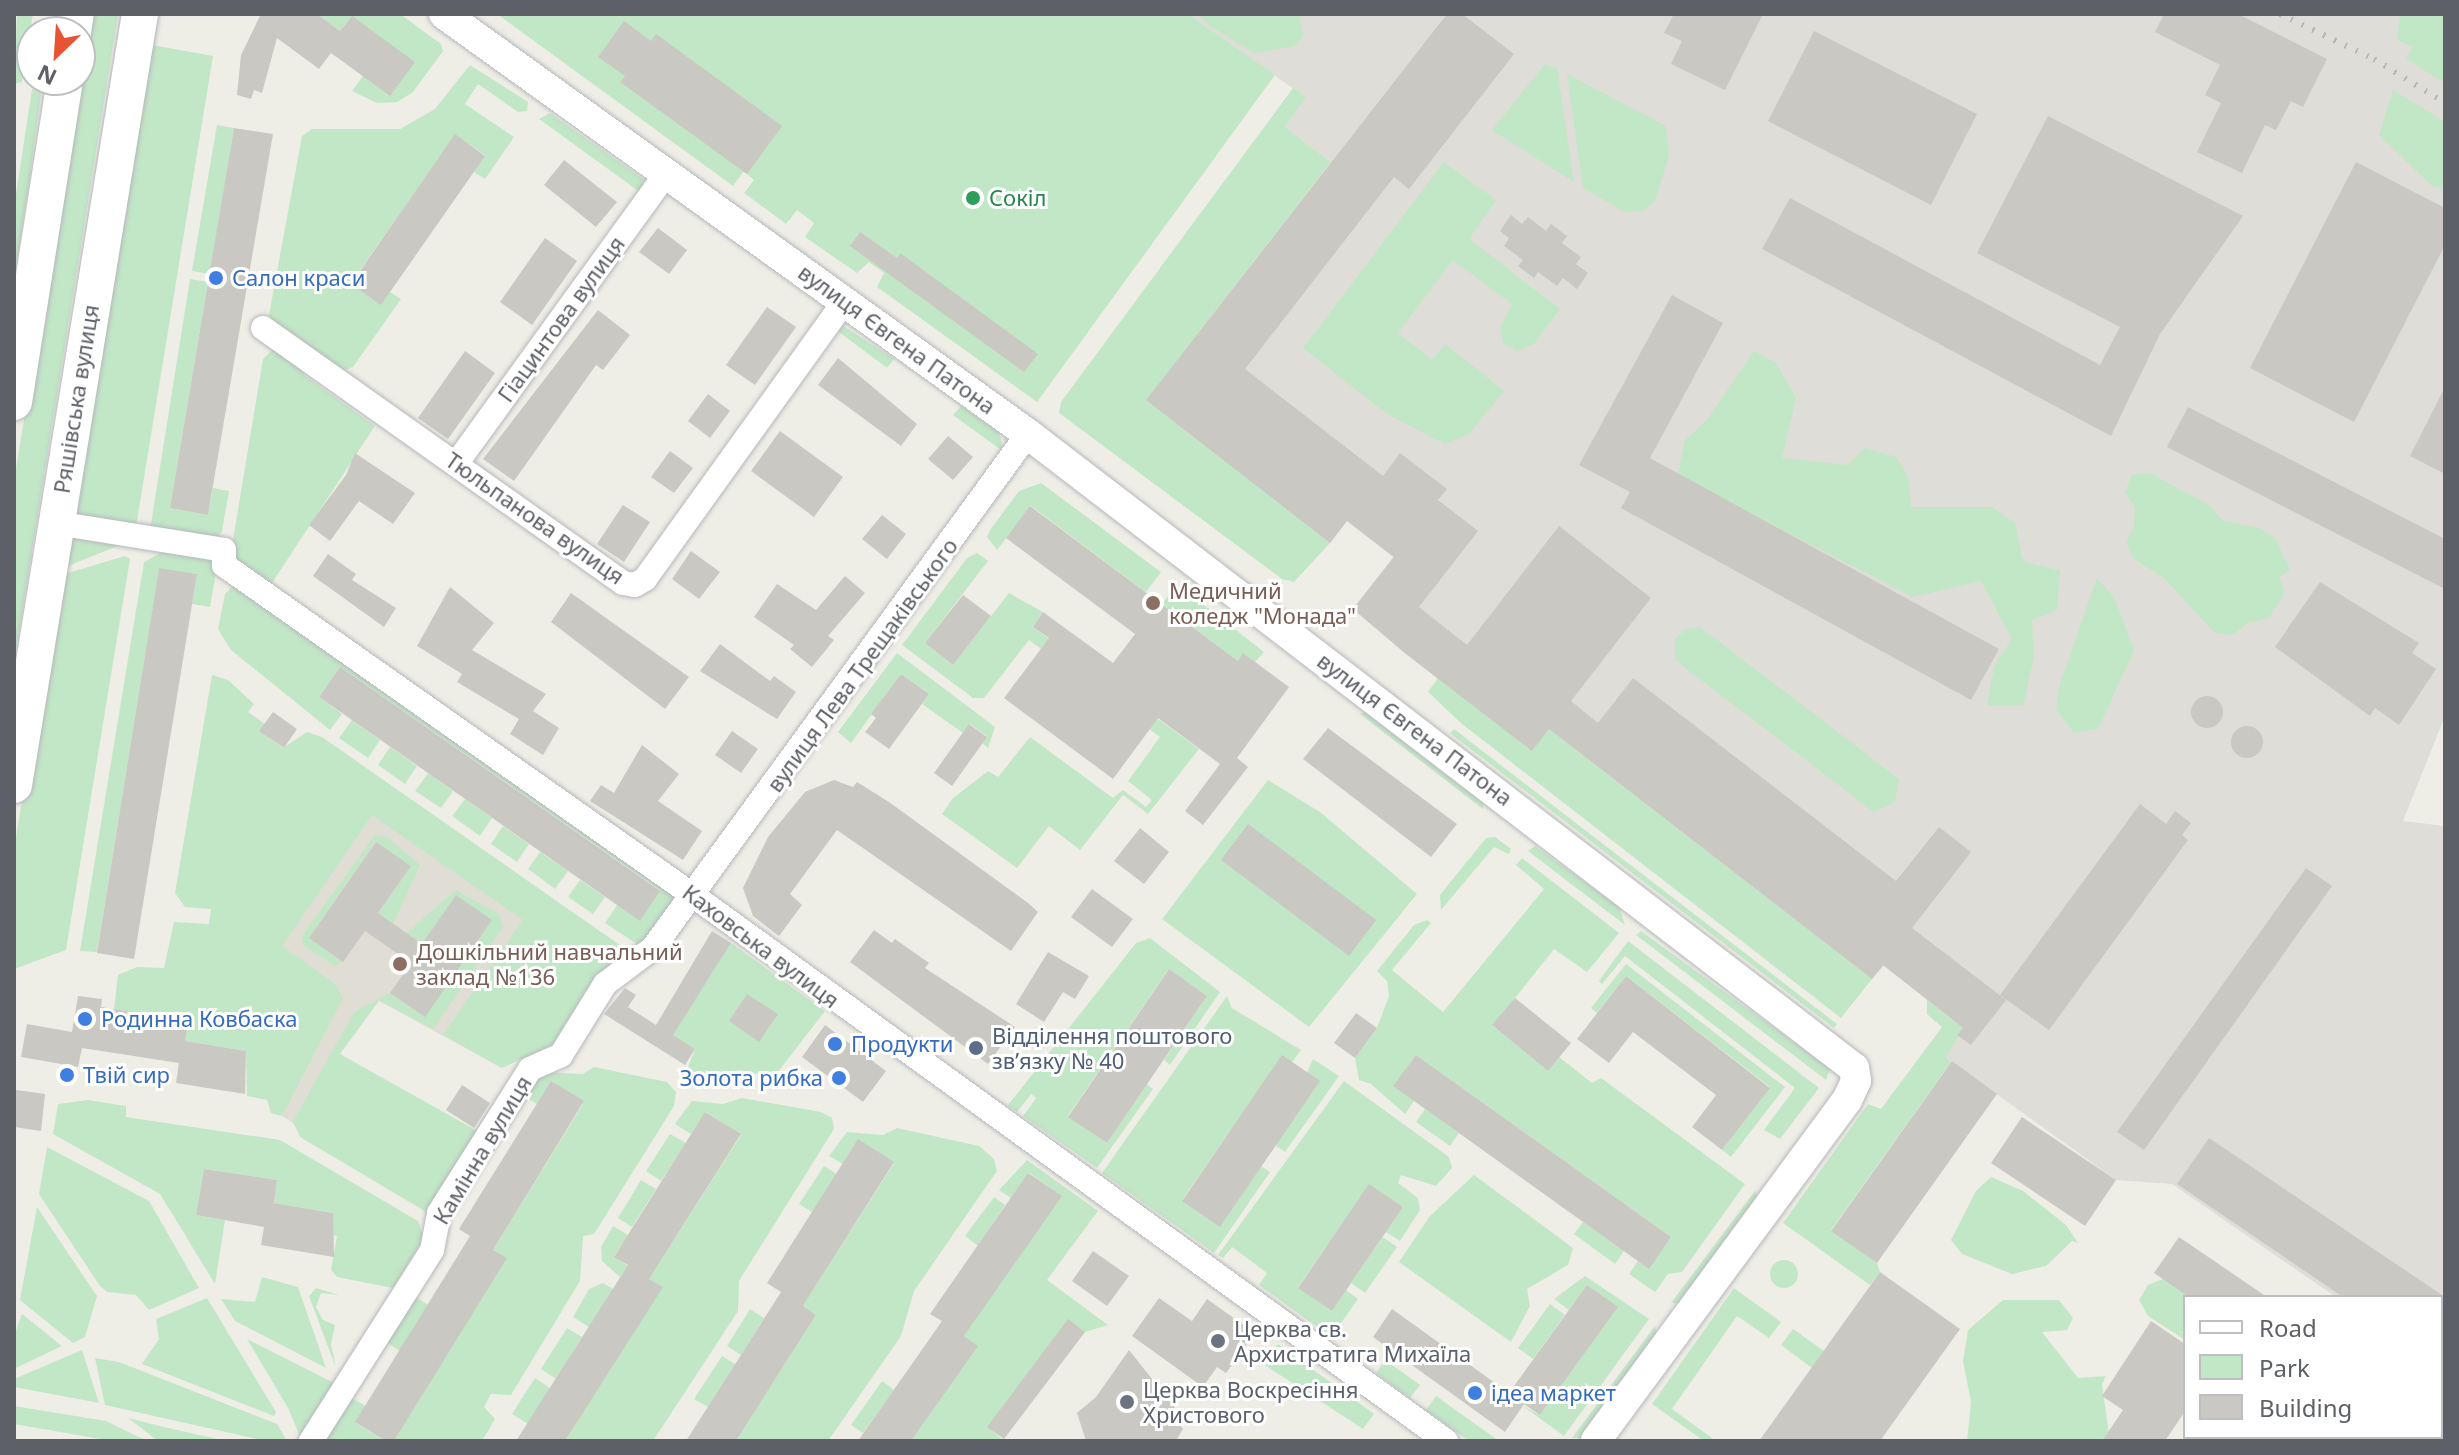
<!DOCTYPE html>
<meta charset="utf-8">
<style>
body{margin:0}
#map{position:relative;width:2459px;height:1455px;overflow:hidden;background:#efeee6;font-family:"Noto Sans",sans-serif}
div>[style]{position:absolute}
.industrial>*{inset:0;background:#deddd8}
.education>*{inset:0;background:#dfddd4}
.green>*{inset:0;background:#c2e7c6}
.round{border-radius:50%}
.building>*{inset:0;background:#cac8c3}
.roads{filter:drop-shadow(0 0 2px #b6b7bc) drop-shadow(0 0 2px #b6b7bc)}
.minor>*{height:24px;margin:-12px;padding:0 12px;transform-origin:12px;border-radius:12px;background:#fff}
.tertiary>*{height:30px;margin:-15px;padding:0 15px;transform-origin:15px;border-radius:15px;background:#fff}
.secondary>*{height:36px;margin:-18px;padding:0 18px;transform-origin:18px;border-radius:18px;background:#fff}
.rail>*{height:6px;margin-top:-3px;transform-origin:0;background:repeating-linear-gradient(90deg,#b6b7b7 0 2px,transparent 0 12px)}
.dots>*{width:22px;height:22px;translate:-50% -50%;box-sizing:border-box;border:4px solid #fff;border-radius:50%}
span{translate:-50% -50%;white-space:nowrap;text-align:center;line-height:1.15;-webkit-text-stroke:6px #fff;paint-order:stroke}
.leisure-label{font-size:22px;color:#27864d}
.left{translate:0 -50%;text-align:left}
.shop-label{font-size:22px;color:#366cbe}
.right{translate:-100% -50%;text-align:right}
.street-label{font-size:22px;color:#5d6066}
.education-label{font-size:22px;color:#785e54}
.service-label{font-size:22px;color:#4e5e75}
.worship-label{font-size:22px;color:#5b616d}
.frame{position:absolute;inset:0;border:16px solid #5d6066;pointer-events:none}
.legend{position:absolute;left:2183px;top:1295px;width:260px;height:144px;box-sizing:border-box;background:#fff;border:2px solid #bebfc2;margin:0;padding:10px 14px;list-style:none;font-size:24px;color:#5d6066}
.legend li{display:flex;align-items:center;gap:16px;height:40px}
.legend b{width:40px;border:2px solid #bebfc2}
.north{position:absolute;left:16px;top:16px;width:80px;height:80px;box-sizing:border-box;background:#fff;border:2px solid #bebfc2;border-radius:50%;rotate:205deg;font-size:22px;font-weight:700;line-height:32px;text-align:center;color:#5d6066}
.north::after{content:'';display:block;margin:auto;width:28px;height:36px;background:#e85333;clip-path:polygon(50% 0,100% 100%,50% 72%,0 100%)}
</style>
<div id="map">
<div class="industrial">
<div style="clip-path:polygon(1188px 14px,2445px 14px,2445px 716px,2403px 821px,2445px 826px,2445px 1371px,2441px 1297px,2336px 1297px,2172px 1184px,2116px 1180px,1945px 1057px,1963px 1027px,1884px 966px,1872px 979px,1550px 729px,1532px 751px,1406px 654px,1353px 609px,1393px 557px,1347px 521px,1330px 543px,1146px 400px,1331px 162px,1285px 127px,1305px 97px)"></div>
</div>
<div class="education">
<div style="clip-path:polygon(291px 751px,596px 953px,502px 1068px,379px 1001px,340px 1054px,407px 1095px,367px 1167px,282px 1116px,285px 1048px,225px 846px)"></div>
</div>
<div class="green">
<div style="clip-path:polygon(17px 14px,33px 14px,22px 82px,14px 84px)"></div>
<div style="clip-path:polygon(90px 14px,118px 14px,14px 662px,14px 481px)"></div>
<div style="clip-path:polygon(317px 14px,400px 14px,441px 44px,443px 51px,413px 92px,397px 102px,377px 103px,352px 91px,363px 76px,352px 16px,340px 31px)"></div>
<div style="clip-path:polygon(497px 14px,1188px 14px,1275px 75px,1037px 402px,877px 287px,884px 273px,869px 262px,857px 273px,805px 237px,814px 223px,797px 210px,786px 224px,744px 193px,754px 180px,747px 174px,743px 172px,733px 186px)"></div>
<div style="clip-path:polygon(1200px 14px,1299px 14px,1303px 36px,1295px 46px,1254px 53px,1207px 24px)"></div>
<div style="clip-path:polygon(2400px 14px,2445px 14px,2445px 83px,2406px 59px,2413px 47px,2397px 40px)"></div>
<div style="clip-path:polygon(152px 45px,213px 56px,136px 527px,73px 514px)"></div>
<div style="clip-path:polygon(470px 65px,528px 102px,527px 111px,518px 112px,478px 84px,465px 104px,514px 137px,485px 179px,474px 172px,485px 155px,455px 135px,351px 283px,384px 300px,390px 292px,401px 299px,353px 367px,340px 372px,271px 323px,269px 315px,302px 136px,312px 129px,400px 129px,435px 109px)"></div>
<div style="clip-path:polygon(1544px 65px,1557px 68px,1574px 182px,1492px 130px)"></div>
<div style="clip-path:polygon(1567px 74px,1666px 126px,1669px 156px,1655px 201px,1642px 211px,1625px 212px,1583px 188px)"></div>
<div style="clip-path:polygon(42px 87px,27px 196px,14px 280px,14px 207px,32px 89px)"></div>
<div style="clip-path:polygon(1293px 88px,1306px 97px,1285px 127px,1331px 162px,1146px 400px,1330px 543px,1294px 582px,1282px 579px,1059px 413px,1061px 402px)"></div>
<div style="clip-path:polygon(2393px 90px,2445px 122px,2445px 188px,2432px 186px,2379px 135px)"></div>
<div style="clip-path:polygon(550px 113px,643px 179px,644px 195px,539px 119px)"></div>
<div style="clip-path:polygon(217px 125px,234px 128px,210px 274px,192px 271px)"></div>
<div style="clip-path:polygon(1444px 162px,1496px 200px,1469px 239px,1560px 309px,1534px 344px,1517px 351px,1503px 343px,1500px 328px,1512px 304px,1453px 260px,1398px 333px,1432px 360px,1445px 344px,1504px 391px,1469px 434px,1445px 444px,1387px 414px,1303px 348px)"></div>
<div style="clip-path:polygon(190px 279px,208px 282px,170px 508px,208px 515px,213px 488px,229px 491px,222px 531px,216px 539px,150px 530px)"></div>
<div style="clip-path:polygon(842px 325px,894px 359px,887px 368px,835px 329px)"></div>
<div style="clip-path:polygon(274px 348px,304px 366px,304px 375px,375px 426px,268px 589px,233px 556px,232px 546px,263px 359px)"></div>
<div style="clip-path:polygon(1754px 351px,1776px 363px,1796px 398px,1782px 458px,1848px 465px,1865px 448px,1896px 457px,1908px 476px,1911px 507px,1992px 507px,2015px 523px,2023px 561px,2060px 571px,2057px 610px,2032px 620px,2034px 656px,2023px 706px,1987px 705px,1994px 667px,2012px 639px,1981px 581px,1913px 597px,1677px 476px,1685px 440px,1707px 420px)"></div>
<div style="clip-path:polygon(961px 406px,999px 432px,1004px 452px,953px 415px)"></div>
<div style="clip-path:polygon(2150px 473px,2210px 506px,2223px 521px,2259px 528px,2275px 538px,2290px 570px,2279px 577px,2285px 592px,2269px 618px,2247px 623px,2233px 635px,2215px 633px,2164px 578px,2133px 558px,2126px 542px,2134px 526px,2135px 508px,2125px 492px,2132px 475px)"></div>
<div style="clip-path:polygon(1041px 483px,1161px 572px,1146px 592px,1031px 506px,997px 550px,987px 537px,990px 530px,1019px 491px)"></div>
<div style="clip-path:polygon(67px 535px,120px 545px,61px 569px)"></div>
<div style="clip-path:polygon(173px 546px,212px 558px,216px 572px,210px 607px,192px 604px,197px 574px,159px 569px,97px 952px,80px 951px,144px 562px)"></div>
<div style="clip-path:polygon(977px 553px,988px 561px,925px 643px,953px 665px,1009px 593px,1043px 612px,1033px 627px,1199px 749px,1148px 814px,1123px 795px,1080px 850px,1049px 826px,1017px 868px,942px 814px,952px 799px,988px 771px,998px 777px,1030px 737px,1113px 798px,1123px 790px,1146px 807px,1152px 800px,1128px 781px,1160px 737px,1029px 640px,984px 698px,973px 698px,902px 645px,967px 558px)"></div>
<div style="clip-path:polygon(125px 556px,130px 559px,66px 950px,14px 969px,14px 850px,58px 576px)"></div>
<div style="clip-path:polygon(2097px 578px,2115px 599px,2134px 650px,2098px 729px,2074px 733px,2056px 709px,2060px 684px)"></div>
<div style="clip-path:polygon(1177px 584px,1264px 652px,1255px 662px,1243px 654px,1238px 661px,1162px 604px)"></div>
<div style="clip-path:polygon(233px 586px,672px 887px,677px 901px,647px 943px,637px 944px,605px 923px,617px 905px,640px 920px,660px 890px,340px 667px,319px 697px,342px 714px,330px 730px,231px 650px,218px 629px,225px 594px)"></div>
<div style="clip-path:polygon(1700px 627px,1899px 779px,1895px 802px,1874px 812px,1675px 660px,1675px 639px,1686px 629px)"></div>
<div style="clip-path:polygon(897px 653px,995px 727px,988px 748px,982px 743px,987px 736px,970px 724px,963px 733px,922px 704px,929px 694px,901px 674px,851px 743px,838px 732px)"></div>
<div style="clip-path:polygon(212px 675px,228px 680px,254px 704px,248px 712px,265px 724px,260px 731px,283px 748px,307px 732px,322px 737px,624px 948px,627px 953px,556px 1043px,502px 1068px,443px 1035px,523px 920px,372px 815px,282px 946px,334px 983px,343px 998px,282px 1116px,271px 1113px,267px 1100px,247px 1096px,246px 1051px,185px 1041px,189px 1022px,114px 1009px,118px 975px,137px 967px,164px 968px,174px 922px,209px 924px,211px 909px,185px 907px,175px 893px)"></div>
<div style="clip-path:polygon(1438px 678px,1532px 751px,1549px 729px,1872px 979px,1841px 1018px,1462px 724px,1428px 692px)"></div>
<div style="clip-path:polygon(1365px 712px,1484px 804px,1483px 809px,1360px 714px)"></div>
<div style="clip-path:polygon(352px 720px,380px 740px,368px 758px,339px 738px)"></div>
<div style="clip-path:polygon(1454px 729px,1837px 1024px,1834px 1028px,1450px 733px)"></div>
<div style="clip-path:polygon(390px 747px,417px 766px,405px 784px,378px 765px)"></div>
<div style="clip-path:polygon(428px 773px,453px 791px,441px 808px,415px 791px)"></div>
<div style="clip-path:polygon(1268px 780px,1320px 812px,1417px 894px,1309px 1027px,1162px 919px)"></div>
<div style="clip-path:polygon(465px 799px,492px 818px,480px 836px,452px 816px)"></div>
<div style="clip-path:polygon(503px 826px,529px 844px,517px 862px,491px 844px)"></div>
<div style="clip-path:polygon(375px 835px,387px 837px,420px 865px,393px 924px,378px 913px,411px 866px,375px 842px,309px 938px,343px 962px,335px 966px,303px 945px,302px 936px)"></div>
<div style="clip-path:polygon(1495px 837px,1511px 849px,1509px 854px,1494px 847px,1441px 910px,1440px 895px,1486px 838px)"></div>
<div style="clip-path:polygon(1535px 846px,1619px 907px,1625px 925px,1528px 851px)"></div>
<div style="clip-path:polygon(540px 852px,568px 871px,555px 889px,528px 869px)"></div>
<div style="clip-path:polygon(1522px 858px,1619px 933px,1587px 972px,1554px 949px,1493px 1026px,1548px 1071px,1559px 1057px,1592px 1083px,1601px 1078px,1745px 1184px,1682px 1272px,1668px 1274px,1655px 1292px,1629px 1274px,1638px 1261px,1649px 1268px,1671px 1237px,1416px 1055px,1394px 1086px,1414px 1101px,1405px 1114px,1371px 1084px,1359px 1080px,1355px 1058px,1377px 1028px,1389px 996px,1387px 981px,1377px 971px,1414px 925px,1427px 920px,1431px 923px,1392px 970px,1443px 1012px,1544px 889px,1516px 865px)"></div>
<div style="clip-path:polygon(580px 880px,605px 897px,593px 914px,568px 897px)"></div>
<div style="clip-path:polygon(456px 890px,499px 914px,503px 927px,433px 1029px,379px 1000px,340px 1054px,481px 1133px,428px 1213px,300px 1137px,293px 1122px,354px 1012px,390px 993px,425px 1017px,422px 944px,406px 933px)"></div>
<div style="clip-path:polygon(1641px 931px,1830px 1069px,1826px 1080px,1636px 935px)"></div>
<div style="clip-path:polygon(1150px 938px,1220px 992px,1170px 1065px,1164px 1060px,1207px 996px,1168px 970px,1068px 1116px,1107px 1143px,1147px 1084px,1153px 1089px,1097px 1168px,1023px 1116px,1036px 1098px,1031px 1094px,1017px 1112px,1008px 1105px,1136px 943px)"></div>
<div style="clip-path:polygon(1628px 941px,1819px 1088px,1780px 1139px,1764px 1130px,1795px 1088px,1625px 956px,1602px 984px,1599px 981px)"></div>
<div style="clip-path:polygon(731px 943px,825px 1011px,774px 1077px,738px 1070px,727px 1083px,685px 1075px,695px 1049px,672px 1035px)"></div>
<div style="clip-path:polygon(1626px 964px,1785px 1087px,1731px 1157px,1722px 1150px,1770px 1087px,1626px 976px,1597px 1013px,1591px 1008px)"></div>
<div style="clip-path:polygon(1227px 996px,1232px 1008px,1301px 1050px,1292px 1062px,1282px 1056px,1182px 1200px,1261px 1166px,1270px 1172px,1214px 1253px,1102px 1173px)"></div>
<div style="clip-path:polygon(1927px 1000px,1963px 1028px,1946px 1057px,1951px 1062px,1831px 1230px,1877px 1263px,1880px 1272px,1870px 1285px,1783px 1223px,1868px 1104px,1881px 1109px,1942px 1027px,1927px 1014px)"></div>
<div style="clip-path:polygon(1313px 1059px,1339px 1076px,1285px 1152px,1276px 1146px)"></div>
<div style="clip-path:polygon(594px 1067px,667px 1082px,676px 1092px,674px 1106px,594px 1234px,583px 1236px,580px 1281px,511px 1395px,491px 1394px,484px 1407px,495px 1419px,482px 1441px,394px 1441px,506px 1258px,493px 1250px,583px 1104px,551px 1081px,537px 1104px,520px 1094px,534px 1072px,583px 1074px)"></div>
<div style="clip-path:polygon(1344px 1081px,1449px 1157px,1452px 1168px,1436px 1186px,1401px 1175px,1398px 1183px,1418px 1198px,1420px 1210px,1400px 1241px,1386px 1232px,1403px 1207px,1369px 1185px,1298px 1287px,1332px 1311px,1346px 1290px,1358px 1299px,1331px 1337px,1259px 1285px,1267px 1273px,1232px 1247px,1223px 1258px,1218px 1255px)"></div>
<div style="clip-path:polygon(742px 1098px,821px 1112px,832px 1118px,834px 1129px,739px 1281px,738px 1311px,653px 1441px,565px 1441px,662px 1287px,649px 1279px,741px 1135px,706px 1112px,691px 1134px,675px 1124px,692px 1101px,723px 1104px)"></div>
<div style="clip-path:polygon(88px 1100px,126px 1106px,126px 1117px,280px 1140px,418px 1221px,424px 1238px,393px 1288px,337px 1277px,331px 1270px,337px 1236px,330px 1234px,333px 1213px,274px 1203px,277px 1180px,204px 1169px,196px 1215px,225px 1220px,215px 1284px,160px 1194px,53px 1134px,58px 1104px)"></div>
<div style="clip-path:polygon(1425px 1109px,1459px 1133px,1450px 1146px,1416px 1122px)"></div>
<div style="clip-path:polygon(897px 1128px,979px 1146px,994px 1159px,997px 1171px,914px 1291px,901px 1336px,828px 1441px,736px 1441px,816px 1315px,803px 1306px,894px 1163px,843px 1164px,829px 1156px,847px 1132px,883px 1135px)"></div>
<div style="clip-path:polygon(670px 1134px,686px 1143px,661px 1181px,646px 1171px)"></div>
<div style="clip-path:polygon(47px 1147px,149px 1201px,199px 1288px,149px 1310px,136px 1295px,107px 1292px,100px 1286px,39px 1194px)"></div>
<div style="clip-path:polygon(1027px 1160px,1098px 1211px,1047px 1280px,1108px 1325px,1085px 1332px,1069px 1320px,988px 1427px,1004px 1441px,911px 1441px,977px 1346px,964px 1336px,1061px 1196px,1029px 1173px,1011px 1198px,999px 1190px)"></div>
<div style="clip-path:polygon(824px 1166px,837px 1174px,812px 1212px,799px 1204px)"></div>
<div style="clip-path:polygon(1474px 1175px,1573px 1248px,1568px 1265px,1527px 1289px,1530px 1306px,1511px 1342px,1399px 1262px,1430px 1216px)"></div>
<div style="clip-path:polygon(1991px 1177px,2023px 1191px,2066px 1225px,2078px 1243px,2072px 1241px,2046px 1266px,2012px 1274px,1962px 1254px,1951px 1240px,1976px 1191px)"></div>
<div style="clip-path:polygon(641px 1180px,656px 1189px,632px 1227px,618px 1218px)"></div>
<div style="clip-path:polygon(1755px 1191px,1759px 1202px,1679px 1303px,1671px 1303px)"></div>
<div style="clip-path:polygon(994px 1197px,1005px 1205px,978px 1246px,965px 1236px)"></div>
<div style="clip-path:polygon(37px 1207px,97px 1296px,85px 1337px,73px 1343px,20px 1300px)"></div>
<div style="clip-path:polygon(1583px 1222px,1624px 1251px,1615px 1264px,1574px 1234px)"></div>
<div style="clip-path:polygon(613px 1226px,628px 1235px,614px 1256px,628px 1266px,620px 1277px,602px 1261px,601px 1247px)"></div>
<div style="clip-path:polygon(1383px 1237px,1397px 1247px,1365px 1293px,1351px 1283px)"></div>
<div class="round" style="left:1770px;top:1260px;width:28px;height:28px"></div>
<div style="clip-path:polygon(1585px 1276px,1649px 1319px,1564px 1436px,1523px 1406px,1540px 1415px,1617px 1308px,1587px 1285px,1569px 1310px,1554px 1299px)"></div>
<div style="clip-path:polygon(262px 1277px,298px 1287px,326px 1368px,235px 1321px,221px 1299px,255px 1302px)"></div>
<div style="clip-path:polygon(2165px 1278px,2196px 1297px,2185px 1297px,2185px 1340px,2148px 1316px,2139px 1300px,2148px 1285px)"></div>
<div style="clip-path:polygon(603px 1283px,613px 1289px,589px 1327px,573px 1317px,589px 1289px)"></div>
<div style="clip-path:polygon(316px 1288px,339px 1295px,321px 1293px,316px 1307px,323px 1320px,335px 1325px,331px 1344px,336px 1368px,309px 1296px)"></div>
<div style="clip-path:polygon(1734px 1288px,1781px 1322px,1769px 1338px,1737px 1316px,1672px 1409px,1716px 1441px,1704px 1441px,1652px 1404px)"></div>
<div style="clip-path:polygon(413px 1295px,428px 1305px,400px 1351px,384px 1341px)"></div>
<div style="clip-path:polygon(207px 1298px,276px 1412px,274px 1416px,142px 1364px,159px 1339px,156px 1319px)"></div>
<div style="clip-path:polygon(2003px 1300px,2059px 1300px,2073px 1318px,2067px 1330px,2042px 1332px,2078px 1378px,2106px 1376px,2102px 1384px,2110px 1441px,1967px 1441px,1971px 1402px,1963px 1361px,1968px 1330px)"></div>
<div style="clip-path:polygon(1550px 1304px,1565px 1315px,1533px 1359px,1518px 1348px)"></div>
<div style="clip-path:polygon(750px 1309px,764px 1318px,741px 1355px,727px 1346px)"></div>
<div style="clip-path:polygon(22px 1314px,62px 1346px,14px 1369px,14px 1336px)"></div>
<div style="clip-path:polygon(1655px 1326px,1657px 1336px,1583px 1438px,1572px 1438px)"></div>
<div style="clip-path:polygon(567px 1328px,582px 1337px,556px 1379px,541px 1369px)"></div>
<div style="clip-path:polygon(1793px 1329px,1824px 1351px,1812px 1368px,1781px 1345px)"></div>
<div style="clip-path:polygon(247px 1339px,338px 1385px,302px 1441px,288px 1408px)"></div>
<div style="clip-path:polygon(1278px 1344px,1374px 1414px,1363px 1429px,1263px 1364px)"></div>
<div style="clip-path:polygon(82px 1350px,99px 1403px,14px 1387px,14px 1379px)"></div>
<div style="clip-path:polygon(722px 1356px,735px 1364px,708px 1407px,694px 1399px)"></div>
<div style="clip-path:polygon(95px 1358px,119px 1362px,277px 1424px,287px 1441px,266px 1441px,105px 1405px)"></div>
<div style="clip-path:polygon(1385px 1360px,1420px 1385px,1410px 1398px,1376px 1373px)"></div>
<div style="clip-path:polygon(535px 1378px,550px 1388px,528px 1424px,512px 1414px)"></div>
<div style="clip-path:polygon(882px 1381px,894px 1390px,863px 1433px,851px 1425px)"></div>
<div style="clip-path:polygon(348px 1396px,366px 1406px,356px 1423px,386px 1441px,319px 1441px)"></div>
<div style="clip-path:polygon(1436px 1396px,1499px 1441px,1469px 1441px,1426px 1410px)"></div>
<div style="clip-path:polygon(14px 1406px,106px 1421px,147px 1441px,112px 1441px,14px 1424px)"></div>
<div style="clip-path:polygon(128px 1418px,168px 1428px,226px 1441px,158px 1441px)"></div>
</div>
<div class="building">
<div style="clip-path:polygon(261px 14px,317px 14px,340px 31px,352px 16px,415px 62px,390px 96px,331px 53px,319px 69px,277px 38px,262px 93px,254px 90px,251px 99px,237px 95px,241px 55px)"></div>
<div style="clip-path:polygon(1447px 14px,1462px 14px,1514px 54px,1409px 189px,1394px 177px,1245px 369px,1383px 476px,1400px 453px,1447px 489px,1438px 500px,1478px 531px,1419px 607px,1467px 645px,1559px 526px,1651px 598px,1571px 701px,1598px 723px,1633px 678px,1896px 881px,1939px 827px,1971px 852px,1912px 928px,2006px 1000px,1971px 1045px,1957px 1035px,1963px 1028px,1883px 965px,1872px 979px,1549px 729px,1532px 751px,1406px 654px,1353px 609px,1394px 557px,1347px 521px,1330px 543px,1146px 400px)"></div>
<div style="clip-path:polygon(1674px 14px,1763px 14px,1725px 90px,1671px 64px,1682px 41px,1664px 33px)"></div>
<div style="clip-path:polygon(2164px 14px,2238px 14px,2327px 59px,2303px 107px,2291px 101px,2276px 130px,2265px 125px,2242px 173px,2197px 152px,2221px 103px,2205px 95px,2220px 65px,2155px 32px)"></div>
<div style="clip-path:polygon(624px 21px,651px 41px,656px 34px,782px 126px,747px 174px,620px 82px,625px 76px,598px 57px)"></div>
<div style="clip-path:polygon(1814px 31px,1977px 114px,1931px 205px,1768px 121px)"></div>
<div style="clip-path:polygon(2048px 116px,2243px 216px,2160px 334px,2111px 436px,1762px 249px,1790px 198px,2100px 365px,2120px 327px,1977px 253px)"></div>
<div style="clip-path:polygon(234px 128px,273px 134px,208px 515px,170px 508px)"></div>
<div style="clip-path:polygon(455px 134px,485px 156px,381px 305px,351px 284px)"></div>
<div style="clip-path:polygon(564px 160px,617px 202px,596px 227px,544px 185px)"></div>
<div style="clip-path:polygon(2356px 162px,2445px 208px,2445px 245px,2354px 422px,2250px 368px)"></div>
<div style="clip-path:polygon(1511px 215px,1522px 224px,1528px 217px,1546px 231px,1551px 224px,1567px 236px,1562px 243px,1581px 257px,1576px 264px,1588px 273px,1577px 289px,1563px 278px,1557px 286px,1538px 272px,1534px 278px,1518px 266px,1523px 260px,1504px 246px,1509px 238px,1500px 231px)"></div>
<div style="clip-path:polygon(658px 228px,687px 250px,669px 274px,639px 252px)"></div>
<div style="clip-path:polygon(860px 232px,897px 258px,900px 253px,1038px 354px,1024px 372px,850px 246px)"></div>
<div style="clip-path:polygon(545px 238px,577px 261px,532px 325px,500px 302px)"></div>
<div style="clip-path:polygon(1672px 295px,1723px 323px,1650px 458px,1999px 649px,1971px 700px,1621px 508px,1630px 492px,1579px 465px)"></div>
<div style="clip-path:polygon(767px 307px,796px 327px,755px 385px,726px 365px)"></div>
<div style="clip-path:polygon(598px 310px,630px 335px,603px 370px,596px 365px,514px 481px,483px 459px)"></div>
<div style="clip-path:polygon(465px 351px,495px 373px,448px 439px,418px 418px)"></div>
<div style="clip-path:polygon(838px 358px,917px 424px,901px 446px,818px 385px)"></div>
<div style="clip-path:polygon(2445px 387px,2445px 474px,2410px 456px)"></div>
<div style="clip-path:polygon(708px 394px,730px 411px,710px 438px,688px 421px)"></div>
<div style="clip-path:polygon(2188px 407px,2445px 539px,2445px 589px,2167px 447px)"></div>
<div style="clip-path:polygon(780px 431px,843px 477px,814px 517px,751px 471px)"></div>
<div style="clip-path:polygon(948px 436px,973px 457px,953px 480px,928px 459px)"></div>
<div style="clip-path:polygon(670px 451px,693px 468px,674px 493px,651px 477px)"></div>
<div style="clip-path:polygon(355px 453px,415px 493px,393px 524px,359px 501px,330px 541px,309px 525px,346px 475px)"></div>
<div style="clip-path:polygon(623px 505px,650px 522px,624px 562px,597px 544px)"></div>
<div style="clip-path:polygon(1030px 506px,1238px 661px,1243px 653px,1289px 687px,1237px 758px,1248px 767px,1203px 825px,1185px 811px,1220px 764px,1158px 718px,1113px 779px,1004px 698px,1049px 638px,1033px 627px,1043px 612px,1113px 663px,1135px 634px,1006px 538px)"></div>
<div style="clip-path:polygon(882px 515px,906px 534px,887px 559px,862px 539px)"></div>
<div style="clip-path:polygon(691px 551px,720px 572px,699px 599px,672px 579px)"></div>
<div style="clip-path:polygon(328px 554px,356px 574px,352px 580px,396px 608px,384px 627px,313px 576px)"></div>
<div style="clip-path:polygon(159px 568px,197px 574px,134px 959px,97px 953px)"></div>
<div style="clip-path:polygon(845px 576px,865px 593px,828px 636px,834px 640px,812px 667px,790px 649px,794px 645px,754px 617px,777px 584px,816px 610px)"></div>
<div style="clip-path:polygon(2320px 582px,2419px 643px,2412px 653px,2436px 669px,2399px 725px,2375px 708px,2370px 716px,2275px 647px)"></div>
<div style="clip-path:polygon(450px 587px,494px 623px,472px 650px,546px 694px,533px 711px,559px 728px,543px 755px,510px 734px,519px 719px,457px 682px,462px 674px,417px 646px)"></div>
<div style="clip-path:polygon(571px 593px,689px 677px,665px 709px,551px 622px)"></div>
<div style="clip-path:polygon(963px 595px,991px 616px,953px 665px,925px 643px)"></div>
<div style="clip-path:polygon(720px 644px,770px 681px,774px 676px,796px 692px,777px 719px,700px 671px)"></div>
<div style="clip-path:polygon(340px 667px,660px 891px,640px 921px,319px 697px)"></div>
<div style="clip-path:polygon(901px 674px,929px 694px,889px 749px,865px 732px,876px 718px,871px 714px)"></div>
<div class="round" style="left:2191px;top:696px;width:32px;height:32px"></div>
<div style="clip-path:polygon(273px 712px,297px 729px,284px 748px,259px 731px)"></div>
<div style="clip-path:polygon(969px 724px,987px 737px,952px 786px,934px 773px)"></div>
<div class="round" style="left:2231px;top:726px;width:32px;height:32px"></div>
<div style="clip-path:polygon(1328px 728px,1457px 824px,1431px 857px,1303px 759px)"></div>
<div style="clip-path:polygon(732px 731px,758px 749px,741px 773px,715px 755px)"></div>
<div style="clip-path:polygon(642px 745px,679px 774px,658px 801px,702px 831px,683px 860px,590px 801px,601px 785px,614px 793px)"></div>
<div style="clip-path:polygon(834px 780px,853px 787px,857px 782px,889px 802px,1028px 903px,1038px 912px,1011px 951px,837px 830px,790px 894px,802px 905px,779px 936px,753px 916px,743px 888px,768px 837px,805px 792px)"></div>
<div style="clip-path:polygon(2140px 804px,2166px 824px,2175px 811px,2191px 823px,2182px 835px,2188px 840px,2049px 1030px,2000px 995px)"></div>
<div style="clip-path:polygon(1248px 824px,1376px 920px,1349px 956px,1221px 860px)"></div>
<div style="clip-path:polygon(1140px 828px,1169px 852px,1144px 884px,1114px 861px)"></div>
<div style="clip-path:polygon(376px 842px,411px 866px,378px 913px,422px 944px,456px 895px,492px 920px,425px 1017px,390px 993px,411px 963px,365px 931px,343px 962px,309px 938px)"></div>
<div style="clip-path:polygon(2306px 868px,2332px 886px,2144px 1150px,2117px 1132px)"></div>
<div style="clip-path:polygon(1092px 889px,1133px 919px,1112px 947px,1071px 917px)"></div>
<div style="clip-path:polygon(874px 930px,892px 943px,895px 939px,929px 963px,925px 968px,1015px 1027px,988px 1064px,850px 962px)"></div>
<div style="clip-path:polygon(712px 931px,731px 943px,673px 1035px,695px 1049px,685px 1065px,604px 1014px,625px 988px,636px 995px,628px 1007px,656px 1025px)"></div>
<div style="clip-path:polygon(1048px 952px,1089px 976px,1075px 999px,1063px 992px,1044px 1022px,1016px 1004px)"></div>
<div style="clip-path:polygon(1169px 969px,1207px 996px,1107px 1143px,1068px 1117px)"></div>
<div style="clip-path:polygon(1626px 976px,1770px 1088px,1722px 1150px,1692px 1127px,1716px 1095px,1633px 1032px,1609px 1063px,1577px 1039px)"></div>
<div style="clip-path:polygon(747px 994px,778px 1014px,759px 1042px,729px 1021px)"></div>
<div style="clip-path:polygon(78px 996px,102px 999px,101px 1007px,189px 1021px,185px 1041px,246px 1051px,245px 1094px,176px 1083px,179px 1063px,82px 1048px,78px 1067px,21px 1057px,27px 1024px,72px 1032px)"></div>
<div style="clip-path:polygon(1515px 998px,1571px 1043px,1548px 1071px,1492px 1025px)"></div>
<div style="clip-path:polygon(1356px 1013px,1377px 1028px,1355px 1058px,1334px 1043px)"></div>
<div style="clip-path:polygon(825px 1025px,886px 1071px,863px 1102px,802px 1057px)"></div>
<div style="clip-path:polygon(1282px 1055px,1320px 1081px,1220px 1227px,1182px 1201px)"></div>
<div style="clip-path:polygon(1416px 1055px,1671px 1237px,1649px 1269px,1393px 1086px)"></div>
<div style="clip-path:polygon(1952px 1061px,1997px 1094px,1877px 1263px,1831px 1231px)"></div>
<div style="clip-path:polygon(551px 1081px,584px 1101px,493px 1250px,507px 1258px,394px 1441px,386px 1441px,355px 1422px,470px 1236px,459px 1229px)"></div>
<div style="clip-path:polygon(462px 1085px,490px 1103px,474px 1128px,446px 1110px)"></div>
<div style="clip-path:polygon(16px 1090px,45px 1094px,41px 1131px,14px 1127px)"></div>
<div style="clip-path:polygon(705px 1112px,741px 1134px,649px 1279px,663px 1287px,565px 1441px,516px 1441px,628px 1265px,614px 1257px)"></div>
<div style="clip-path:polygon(2022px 1117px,2116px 1180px,2085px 1226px,1991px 1163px)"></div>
<div style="clip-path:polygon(2209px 1138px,2445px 1297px,2343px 1297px,2177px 1184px)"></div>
<div style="clip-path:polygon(858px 1139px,894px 1162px,803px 1306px,816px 1315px,736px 1441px,686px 1441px,781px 1292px,767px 1283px)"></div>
<div style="clip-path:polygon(204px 1169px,277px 1180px,274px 1203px,333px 1213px,334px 1257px,261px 1245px,264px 1227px,196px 1215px)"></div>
<div style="clip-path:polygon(1028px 1173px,1062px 1196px,964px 1336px,978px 1346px,911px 1441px,858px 1441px,942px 1321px,930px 1314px)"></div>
<div style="clip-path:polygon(1369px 1184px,1403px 1207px,1332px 1311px,1298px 1288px)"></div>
<div style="clip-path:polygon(2179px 1237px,2267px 1297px,2189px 1297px,2154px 1273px)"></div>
<div style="clip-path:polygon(1093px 1251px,1129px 1276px,1107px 1306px,1072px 1281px)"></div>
<div style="clip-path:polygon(1880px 1272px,1960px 1329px,1880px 1441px,1759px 1441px)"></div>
<div style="clip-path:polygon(1587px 1285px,1618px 1307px,1540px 1415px,1524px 1404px,1505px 1432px,1373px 1337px,1392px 1309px,1509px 1393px)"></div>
<div style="clip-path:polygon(1159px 1298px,1192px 1321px,1207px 1299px,1255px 1333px,1226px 1373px,1217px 1367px,1203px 1387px,1132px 1336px)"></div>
<div style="clip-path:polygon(1068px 1319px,1085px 1332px,1004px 1439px,987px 1427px)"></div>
<div style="clip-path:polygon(2151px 1321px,2185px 1344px,2185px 1411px,2165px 1441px,2102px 1441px,2123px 1410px,2102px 1396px)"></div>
<div style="clip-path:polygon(1129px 1350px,1179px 1413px,1176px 1419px,1183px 1429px,1176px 1441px,1086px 1441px,1077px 1413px,1096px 1397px)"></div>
</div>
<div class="roads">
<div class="minor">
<div style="left:263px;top:328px;width:441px;rotate:35.3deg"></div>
<div style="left:623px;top:583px;width:12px;rotate:9deg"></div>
<div style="left:635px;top:585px;width:12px;rotate:-31deg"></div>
<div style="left:645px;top:579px;width:342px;rotate:-54.3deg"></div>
<div style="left:456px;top:464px;width:358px;rotate:-54.1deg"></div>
<div style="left:56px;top:523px;width:170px;rotate:9.1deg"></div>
<div style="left:224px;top:550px;width:15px;rotate:90deg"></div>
<div style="left:224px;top:565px;width:575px;rotate:35.16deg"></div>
<div style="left:694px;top:896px;width:929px;rotate:35.93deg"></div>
<div style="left:311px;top:1441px;width:226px;rotate:-57.6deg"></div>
<div style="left:432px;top:1250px;width:38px;rotate:-79deg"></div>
<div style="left:439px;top:1213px;width:170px;rotate:-57.7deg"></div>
<div style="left:530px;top:1069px;width:34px;rotate:-24deg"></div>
<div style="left:561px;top:1055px;width:84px;rotate:-58.2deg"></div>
<div style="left:605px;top:984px;width:60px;rotate:-36.9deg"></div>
<div style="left:653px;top:948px;width:636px;rotate:-53.89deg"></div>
</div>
<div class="tertiary">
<div style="left:444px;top:14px;width:719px;rotate:35.72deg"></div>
<div style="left:1028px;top:434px;width:1041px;rotate:37.51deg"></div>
<div style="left:1854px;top:1068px;width:13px;rotate:81deg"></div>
<div style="left:1856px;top:1081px;width:21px;rotate:115deg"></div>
<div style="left:1847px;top:1100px;width:423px;rotate:126.4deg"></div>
</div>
<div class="secondary">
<div style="left:73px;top:32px;width:18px;rotate:-81deg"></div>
<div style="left:14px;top:402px;width:326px;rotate:-81deg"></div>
<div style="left:14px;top:785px;width:781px;rotate:-80.72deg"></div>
</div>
</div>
<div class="rail">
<div style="left:2280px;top:14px;width:104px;rotate:25.6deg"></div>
<div style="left:2374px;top:59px;width:84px;rotate:31.8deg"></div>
</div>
<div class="dots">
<div style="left:973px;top:198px;background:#2e9e5b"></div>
<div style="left:216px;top:278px;background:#3f7fe0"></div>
<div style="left:1153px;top:603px;background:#8d6e63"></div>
<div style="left:400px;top:964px;background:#8d6e63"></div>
<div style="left:85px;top:1019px;background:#3f7fe0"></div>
<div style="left:835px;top:1044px;background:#3f7fe0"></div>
<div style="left:976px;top:1048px;background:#5c6f8a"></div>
<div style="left:67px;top:1075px;background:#3f7fe0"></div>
<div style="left:839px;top:1078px;background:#3f7fe0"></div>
<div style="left:1218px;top:1341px;background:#6b7280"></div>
<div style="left:1475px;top:1393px;background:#3f7fe0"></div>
<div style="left:1127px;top:1402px;background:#6b7280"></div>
</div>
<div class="leisure-label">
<span class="left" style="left:989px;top:198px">Сокіл</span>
</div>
<div class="shop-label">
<span class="left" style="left:232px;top:278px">Салон краси</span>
<span class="left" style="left:101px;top:1019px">Родинна Ковбаска</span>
<span class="left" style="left:851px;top:1044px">Продукти</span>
<span class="left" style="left:83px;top:1075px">Твій сир</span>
<span class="right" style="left:823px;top:1078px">Золота рибка</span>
<span class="left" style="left:1491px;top:1393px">ідеа маркет</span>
</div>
<div class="street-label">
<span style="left:561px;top:319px;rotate:-54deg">Гіацинтова вулиця</span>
<span style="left:897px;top:339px;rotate:36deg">вулиця Євгена Патона</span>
<span style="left:76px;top:399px;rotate:-81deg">Ряшівська вулиця</span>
<span style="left:535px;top:518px;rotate:35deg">Тюльпанова вулиця</span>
<span style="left:862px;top:665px;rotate:-54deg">вулиця Лева Трещаківського</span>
<span style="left:1415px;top:729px;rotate:37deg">вулиця Євгена Патона</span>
<span style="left:761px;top:946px;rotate:37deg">Каховська вулиця</span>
<span style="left:482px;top:1150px;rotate:-59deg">Камінна вулиця</span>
</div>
<div class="education-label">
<span class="left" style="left:1169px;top:603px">Медичний<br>коледж "Монада"</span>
<span class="left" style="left:416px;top:964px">Дошкільний навчальний<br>заклад №136</span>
</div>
<div class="service-label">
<span class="left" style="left:992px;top:1048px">Відділення поштового<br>зв’язку № 40</span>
</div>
<div class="worship-label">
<span class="left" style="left:1234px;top:1341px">Церква св.<br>Архистратига Михаїла</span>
<span class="left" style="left:1143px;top:1402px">Церква Воскресіння<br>Христового</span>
</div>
<div class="frame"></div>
<ul class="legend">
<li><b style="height:10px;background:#fff"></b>Road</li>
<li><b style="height:22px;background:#c2e7c6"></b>Park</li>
<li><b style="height:22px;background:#cac8c3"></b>Building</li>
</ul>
<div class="north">N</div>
</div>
